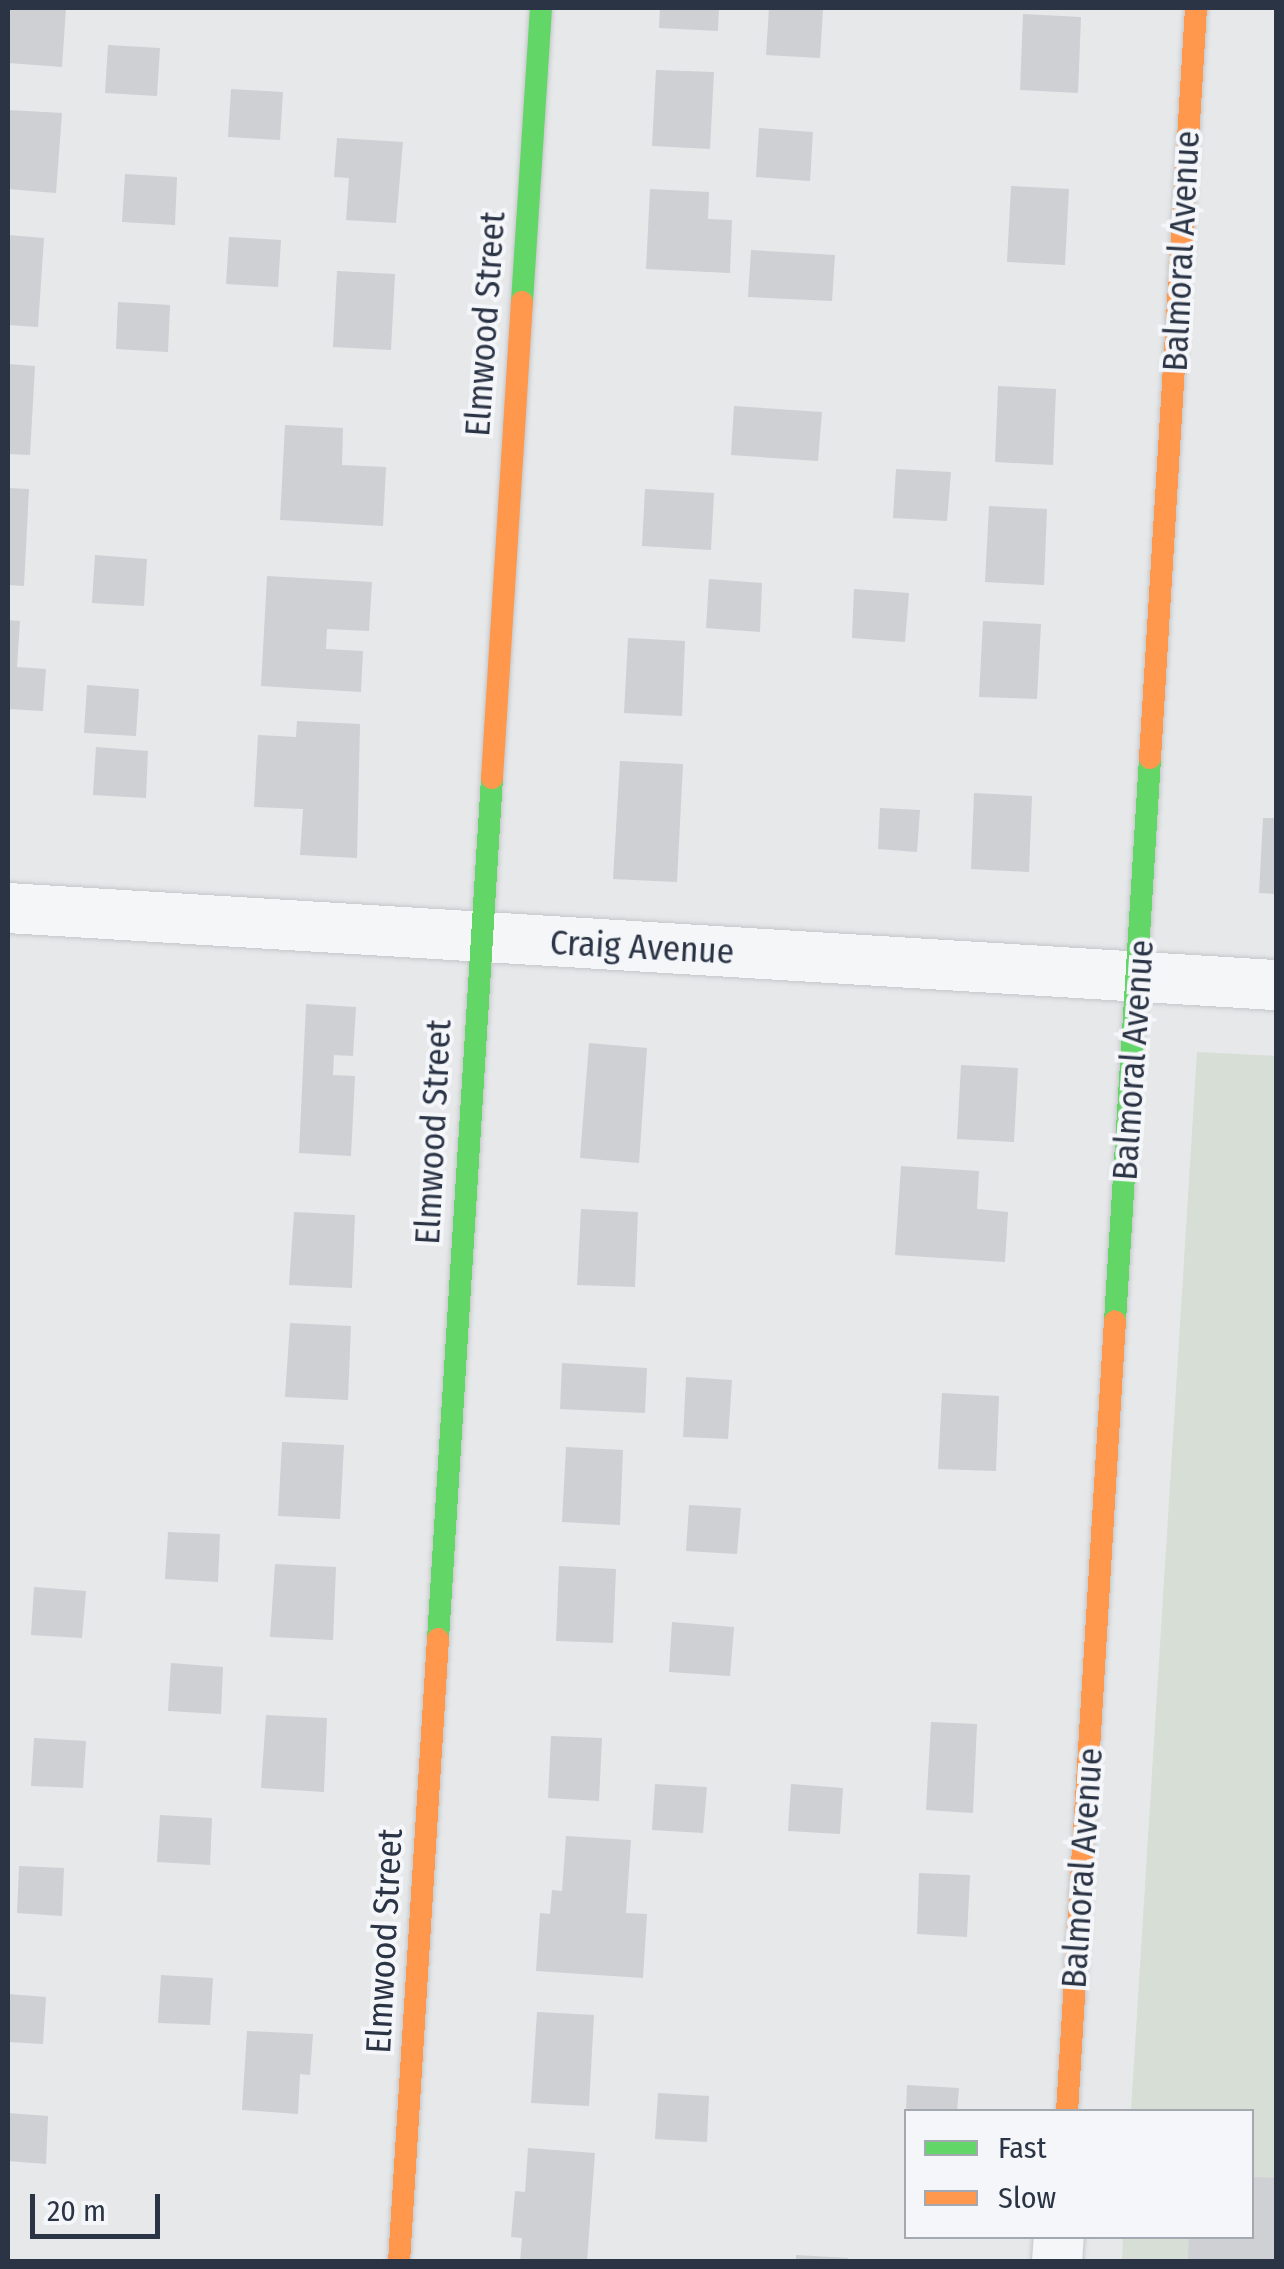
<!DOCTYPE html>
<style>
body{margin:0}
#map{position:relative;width:1284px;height:2269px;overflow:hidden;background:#e6e8ea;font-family:"Fira Sans Condensed",sans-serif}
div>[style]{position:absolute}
.green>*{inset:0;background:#d6ded6}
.building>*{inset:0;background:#ced0d3}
.roads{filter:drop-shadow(0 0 2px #c4c6c8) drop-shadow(0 0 2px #c4c6c8)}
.street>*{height:50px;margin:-25px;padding:0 25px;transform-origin:25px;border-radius:25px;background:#f5f6f7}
.fast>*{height:22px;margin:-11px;padding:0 11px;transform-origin:11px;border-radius:11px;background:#63d668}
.slow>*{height:22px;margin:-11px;padding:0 11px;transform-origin:11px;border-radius:11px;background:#ff974d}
span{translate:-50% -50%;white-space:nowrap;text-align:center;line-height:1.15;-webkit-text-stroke:8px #f4f6f9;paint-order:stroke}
.street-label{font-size:35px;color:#2b3445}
.frame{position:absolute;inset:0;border:10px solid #2b3445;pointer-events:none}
.legend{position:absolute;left:904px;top:2109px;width:350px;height:130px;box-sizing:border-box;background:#f4f6f9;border:2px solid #a4a8b1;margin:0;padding:12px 18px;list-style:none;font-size:30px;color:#2b3445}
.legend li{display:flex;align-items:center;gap:20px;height:50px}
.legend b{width:50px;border:2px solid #a4a8b1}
.scale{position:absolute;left:30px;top:2194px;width:130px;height:45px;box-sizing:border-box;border:5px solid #2b3445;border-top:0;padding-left:12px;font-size:30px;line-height:35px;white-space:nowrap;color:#2b3445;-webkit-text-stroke:8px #f4f6f9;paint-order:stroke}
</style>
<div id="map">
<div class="green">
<div style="clip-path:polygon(1197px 1052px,1276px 1056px,1276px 2261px,1122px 2262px,1123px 2237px,1252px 2236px,1252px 2112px,1131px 2111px)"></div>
</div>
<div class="building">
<div style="clip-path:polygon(8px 8px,66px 8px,62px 67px,8px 63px)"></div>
<div style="clip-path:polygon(660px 8px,719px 8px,718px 31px,659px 28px)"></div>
<div style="clip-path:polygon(769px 8px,823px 9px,820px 58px,766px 55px)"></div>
<div style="clip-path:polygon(1023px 14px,1081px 17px,1078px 93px,1020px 90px)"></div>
<div style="clip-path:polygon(108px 45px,160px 48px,157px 96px,105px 93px)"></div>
<div style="clip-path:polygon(656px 70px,714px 72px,710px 149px,652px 146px)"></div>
<div style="clip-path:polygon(231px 89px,283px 92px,280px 140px,228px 137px)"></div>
<div style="clip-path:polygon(8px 110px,62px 113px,56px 193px,8px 189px)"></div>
<div style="clip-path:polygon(759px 128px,813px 132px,810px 181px,756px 177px)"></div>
<div style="clip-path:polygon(337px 138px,403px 142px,396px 223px,346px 220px,349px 178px,334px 177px)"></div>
<div style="clip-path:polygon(125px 174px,177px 177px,175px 225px,122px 222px)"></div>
<div style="clip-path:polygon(1011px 186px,1069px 189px,1065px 265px,1007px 262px)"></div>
<div style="clip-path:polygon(650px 189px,709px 192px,708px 219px,732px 220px,730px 273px,646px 269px)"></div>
<div style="clip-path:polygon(8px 235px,44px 238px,38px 327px,8px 325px)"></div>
<div style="clip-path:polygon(229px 237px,281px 240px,278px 287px,226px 284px)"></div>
<div style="clip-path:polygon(751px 250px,835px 255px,832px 301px,748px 297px)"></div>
<div style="clip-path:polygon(337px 271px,395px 274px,391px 350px,333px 347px)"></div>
<div style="clip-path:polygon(118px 302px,170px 305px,168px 352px,116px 349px)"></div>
<div style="clip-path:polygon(8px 364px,35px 366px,30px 455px,8px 454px)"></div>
<div style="clip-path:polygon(998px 386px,1056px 389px,1053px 465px,995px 462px)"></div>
<div style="clip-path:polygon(734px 406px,822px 412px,818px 461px,731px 455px)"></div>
<div style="clip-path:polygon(285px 425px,343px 428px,342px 465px,386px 467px,383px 526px,280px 520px)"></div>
<div style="clip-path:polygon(896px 469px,951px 472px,947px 521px,893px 518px)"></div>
<div style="clip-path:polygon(8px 488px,29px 489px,24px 586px,8px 585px)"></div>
<div style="clip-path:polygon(645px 489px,714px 493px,711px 550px,642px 546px)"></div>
<div style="clip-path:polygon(989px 506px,1047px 509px,1044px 585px,985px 582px)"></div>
<div style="clip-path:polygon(95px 555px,147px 559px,144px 606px,92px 603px)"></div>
<div style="clip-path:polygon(267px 576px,372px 582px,369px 631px,327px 629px,326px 649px,363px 651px,361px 692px,261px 686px)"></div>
<div style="clip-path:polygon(709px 579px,762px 583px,760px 632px,706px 628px)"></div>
<div style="clip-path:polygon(854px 589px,909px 593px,905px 642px,852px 638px)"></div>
<div style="clip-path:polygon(8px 620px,20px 621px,17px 667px,46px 669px,43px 711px,8px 709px)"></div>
<div style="clip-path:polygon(983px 621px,1041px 624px,1037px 699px,979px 697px)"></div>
<div style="clip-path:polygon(628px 638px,685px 641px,682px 716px,624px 713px)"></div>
<div style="clip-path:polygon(87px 685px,139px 689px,136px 736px,84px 733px)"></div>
<div style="clip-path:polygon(297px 721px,360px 724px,357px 858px,300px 855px,303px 809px,254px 807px,258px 735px,296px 737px)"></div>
<div style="clip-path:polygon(96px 747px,148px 751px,146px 798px,93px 795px)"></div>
<div style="clip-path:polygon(620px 761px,683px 764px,677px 882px,613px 879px)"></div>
<div style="clip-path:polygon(974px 793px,1032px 796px,1029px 872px,971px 869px)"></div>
<div style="clip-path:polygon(880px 808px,920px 810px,917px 852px,878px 849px)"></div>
<div style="clip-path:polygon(1263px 818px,1276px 818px,1276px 894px,1259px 893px)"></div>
<div style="clip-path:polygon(306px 1004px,356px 1007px,353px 1056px,334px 1055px,333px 1075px,355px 1076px,351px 1156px,299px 1153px)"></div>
<div style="clip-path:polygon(589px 1043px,647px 1048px,639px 1163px,580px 1158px)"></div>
<div style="clip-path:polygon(961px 1065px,1018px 1068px,1014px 1142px,957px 1139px)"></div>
<div style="clip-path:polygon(901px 1166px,979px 1171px,977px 1209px,1008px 1212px,1005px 1262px,895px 1255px)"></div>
<div style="clip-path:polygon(581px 1209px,638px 1212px,635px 1287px,577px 1285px)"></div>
<div style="clip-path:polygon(294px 1212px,355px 1215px,352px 1288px,289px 1285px)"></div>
<div style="clip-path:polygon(290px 1323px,351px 1326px,348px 1400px,285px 1397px)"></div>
<div style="clip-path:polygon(562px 1363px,647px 1368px,645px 1413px,560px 1409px)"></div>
<div style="clip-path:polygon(686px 1377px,732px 1380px,728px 1439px,683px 1437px)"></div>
<div style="clip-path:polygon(942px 1393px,999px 1396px,996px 1471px,938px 1469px)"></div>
<div style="clip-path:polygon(282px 1442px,344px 1445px,340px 1519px,278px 1516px)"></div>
<div style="clip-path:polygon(566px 1447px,623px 1450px,620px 1525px,562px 1522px)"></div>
<div style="clip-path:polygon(689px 1505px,741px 1508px,737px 1554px,686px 1551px)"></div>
<div style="clip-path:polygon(168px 1532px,220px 1534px,218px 1582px,165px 1579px)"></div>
<div style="clip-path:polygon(275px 1564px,336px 1567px,333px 1640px,270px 1637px)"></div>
<div style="clip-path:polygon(559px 1566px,616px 1569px,613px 1643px,556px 1641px)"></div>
<div style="clip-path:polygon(34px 1587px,86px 1591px,82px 1638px,31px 1635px)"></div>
<div style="clip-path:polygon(672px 1622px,734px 1627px,730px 1676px,669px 1672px)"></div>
<div style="clip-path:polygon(171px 1663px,223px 1667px,221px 1714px,168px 1711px)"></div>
<div style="clip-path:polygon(266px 1715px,327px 1718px,324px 1792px,261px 1788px)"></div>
<div style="clip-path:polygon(931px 1722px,977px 1724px,973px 1813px,926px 1810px)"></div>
<div style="clip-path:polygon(551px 1736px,602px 1738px,599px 1801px,548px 1798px)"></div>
<div style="clip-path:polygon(34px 1738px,86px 1741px,83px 1788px,31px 1786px)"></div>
<div style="clip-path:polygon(655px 1784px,707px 1787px,703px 1833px,652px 1830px)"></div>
<div style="clip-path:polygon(791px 1784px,843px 1788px,840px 1834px,788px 1831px)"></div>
<div style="clip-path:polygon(160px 1815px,212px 1818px,210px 1865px,157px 1862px)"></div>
<div style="clip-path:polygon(566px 1836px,631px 1840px,626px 1913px,647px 1914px,643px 1978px,536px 1971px,540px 1913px,550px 1914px,552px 1890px,562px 1891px)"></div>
<div style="clip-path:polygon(19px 1866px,64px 1868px,62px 1916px,17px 1913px)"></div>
<div style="clip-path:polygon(919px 1873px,970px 1875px,967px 1937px,917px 1934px)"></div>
<div style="clip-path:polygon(161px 1975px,213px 1978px,210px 2025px,158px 2023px)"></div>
<div style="clip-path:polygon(8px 1994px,46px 1997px,43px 2044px,8px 2042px)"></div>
<div style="clip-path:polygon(537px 2012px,594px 2015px,589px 2106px,531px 2103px)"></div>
<div style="clip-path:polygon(247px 2031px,313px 2034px,310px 2075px,300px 2074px,298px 2114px,242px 2110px)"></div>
<div style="clip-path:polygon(907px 2085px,959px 2088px,957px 2112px,906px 2112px)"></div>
<div style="clip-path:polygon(658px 2093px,709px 2096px,707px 2142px,655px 2139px)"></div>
<div style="clip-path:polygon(8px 2113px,48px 2116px,46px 2164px,8px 2161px)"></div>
<div style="clip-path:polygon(528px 2148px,595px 2153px,587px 2262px,520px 2262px,522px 2238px,511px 2237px,515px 2191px,525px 2192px)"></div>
<div style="clip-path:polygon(1254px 2177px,1276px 2178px,1276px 2262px,1188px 2262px,1189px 2236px,1252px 2236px)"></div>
<div style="clip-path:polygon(796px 2255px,848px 2258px,847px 2262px,796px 2262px)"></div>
</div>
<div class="roads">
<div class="street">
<div style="left:8px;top:908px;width:1270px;rotate:3.48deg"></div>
<div style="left:1057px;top:2262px;width:26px;rotate:-86deg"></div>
</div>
<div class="fast">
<div style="left:522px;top:302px;width:295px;rotate:-86.3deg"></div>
<div style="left:1115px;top:1321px;width:564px;rotate:-86.44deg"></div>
<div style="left:438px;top:1639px;width:863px;rotate:-86.41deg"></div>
</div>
<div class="slow">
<div style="left:1150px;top:758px;width:751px;rotate:-86.49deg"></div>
<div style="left:492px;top:778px;width:477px;rotate:-86.4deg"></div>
<div style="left:1067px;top:2112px;width:792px;rotate:-86.53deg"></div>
<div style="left:399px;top:2262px;width:624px;rotate:-86.42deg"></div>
</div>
</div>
<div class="street-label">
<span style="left:1181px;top:251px;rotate:-87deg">Balmoral Avenue</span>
<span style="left:485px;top:324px;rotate:-86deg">Elmwood Street</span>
<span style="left:642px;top:947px;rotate:3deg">Craig Avenue</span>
<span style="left:1133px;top:1060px;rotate:-86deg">Balmoral Avenue</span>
<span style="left:433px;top:1132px;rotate:-87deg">Elmwood Street</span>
<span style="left:1082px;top:1868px;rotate:-86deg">Balmoral Avenue</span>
<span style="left:384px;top:1941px;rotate:-87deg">Elmwood Street</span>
</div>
<div class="frame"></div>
<ul class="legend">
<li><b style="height:12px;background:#63d668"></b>Fast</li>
<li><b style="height:12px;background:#ff974d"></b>Slow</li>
</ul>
<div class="scale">20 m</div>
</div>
